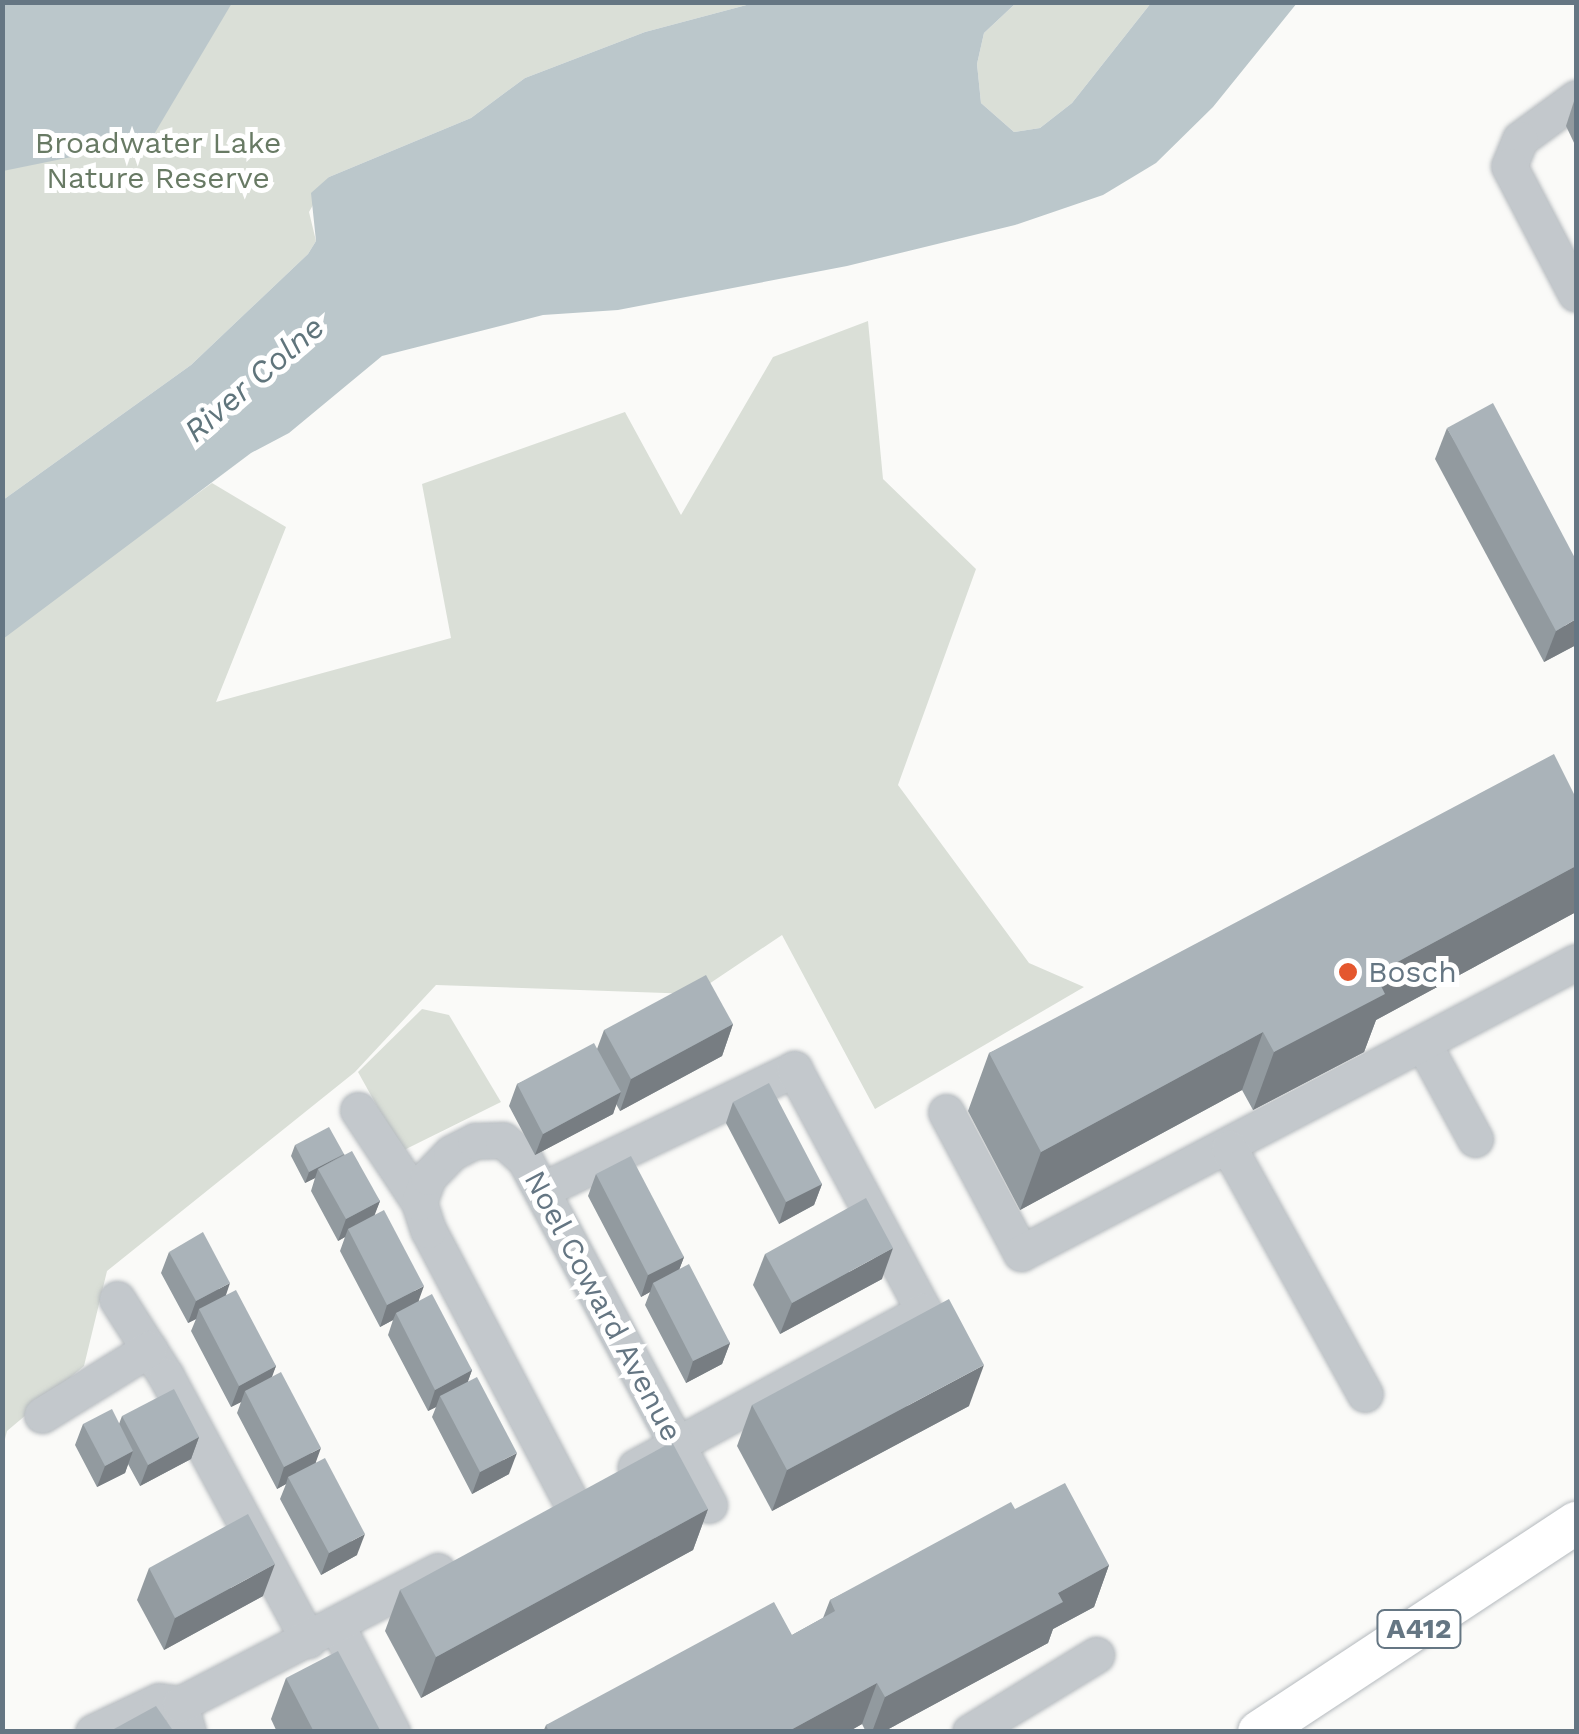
<!DOCTYPE html>
<style>
body{margin:0}
#map{position:relative;width:1579px;height:1734px;overflow:hidden;background:#fafaf8;font-family:"Work Sans",sans-serif}
div>[style]{position:absolute}
.green>*{inset:0;background:#dadfd7}
.water>*{inset:0;background:#bbc7cb}
.roads{filter:drop-shadow(0 0 2px #b5babe) drop-shadow(0 0 2px #b5babe)}
.minor>*{height:35px;margin:-17.5px;padding:0 17.5px;transform-origin:17.5px;border-radius:17.5px;background:#c3c8cc}
.major>*{height:42px;margin:-21px;padding:0 21px;transform-origin:21px;border-radius:21px;background:#fff}
.wall>*{inset:0;background:#929a9f}
.shaded-wall>*{inset:0;background:#777d82}
.building>*{inset:0;background:#aab3b9}
.dots>*{width:28px;height:28px;translate:-50% -50%;box-sizing:border-box;border:5px solid #fff;border-radius:50%}
span{translate:-50% -50%;white-space:nowrap;text-align:center;line-height:1.15;-webkit-text-stroke:10px #fff;paint-order:stroke}
.shield-label span{padding:2px 8px;background:#fff;border:2px solid;border-radius:8px;-webkit-text-stroke-width:0}
.shield-label{font-size:28px;color:#657683;font-weight:700}
.park-label{font-size:30px;color:#687a64}
.poi-label{font-size:30px;color:#657683}
.left{translate:0 -50%;text-align:left}
.street-label{font-size:30px;color:#657683}
.water-label{font-size:32px;color:#60757c;font-style:italic}
.frame{position:absolute;inset:0;border:5px solid #657683;pointer-events:none}
</style>
<div id="map">
<div class="green">
<div style="clip-path:polygon(3px 3px,754px 3px,645px 32px,525px 78px,471px 118px,329px 177px,309px 212px,316px 241px,308px 254px,191px 365px,3px 500px)"></div>
<div style="clip-path:polygon(1016px 3px,1151px 3px,1072px 103px,1040px 128px,1014px 132px,981px 103px,977px 64px,984px 33px)"></div>
<div style="clip-path:polygon(868px 321px,883px 479px,976px 569px,898px 785px,1029px 963px,1084px 987px,875px 1109px,782px 935px,694px 994px,436px 985px,355px 1072px,107px 1271px,84px 1366px,7px 1431px,3px 1447px,3px 634px,212px 483px,286px 527px,216px 702px,451px 638px,422px 484px,625px 412px,681px 515px,773px 357px)"></div>
<div style="clip-path:polygon(422px 1009px,449px 1015px,501px 1102px,402px 1151px,358px 1072px)"></div>
</div>
<div class="water">
<div style="clip-path:polygon(3px 2px,232px 2px,232px 3px,150px 141px,3px 171px)"></div>
<div style="clip-path:polygon(754px 3px,1016px 3px,984px 33px,977px 64px,981px 103px,1014px 132px,1040px 128px,1072px 103px,1151px 3px,1297px 3px,1213px 107px,1156px 163px,1103px 195px,1015px 225px,847px 266px,618px 310px,543px 315px,382px 356px,289px 433px,251px 453px,3px 639px,3px 500px,191px 365px,308px 254px,316px 241px,311px 193px,329px 177px,471px 118px,525px 78px,645px 32px)"></div>
</div>
<div class="roads">
<div class="minor">
<div style="left:1576px;top:98px;width:69px;rotate:143.8deg"></div>
<div style="left:1520px;top:139px;width:29px;rotate:112deg"></div>
<div style="left:1509px;top:166px;width:144px;rotate:62.4deg"></div>
<div style="left:1424px;top:1045px;width:107px;rotate:61.5deg"></div>
<div style="left:358px;top:1110px;width:110px;rotate:56.5deg"></div>
<div style="left:946px;top:1112px;width:160px;rotate:62deg"></div>
<div style="left:1021px;top:1253px;width:627px;rotate:-27.67deg"></div>
<div style="left:1229px;top:1148px;width:281px;rotate:61.1deg"></div>
<div style="left:542px;top:1190px;width:280px;rotate:-25.6deg"></div>
<div style="left:794px;top:1069px;width:275px;rotate:61.8deg"></div>
<div style="left:924px;top:1311px;width:328px;rotate:151.6deg"></div>
<div style="left:117px;top:1299px;width:91px;rotate:57.5deg"></div>
<div style="left:166px;top:1376px;width:300px;rotate:61.7deg"></div>
<div style="left:42px;top:1415px;width:126px;rotate:-31.7deg"></div>
<div style="left:571px;top:1502px;width:307px;rotate:-117.7deg"></div>
<div style="left:428px;top:1230px;width:29px;rotate:-108deg"></div>
<div style="left:419px;top:1202px;width:27px;rotate:-70deg"></div>
<div style="left:428px;top:1177px;width:33px;rotate:-46deg"></div>
<div style="left:451px;top:1153px;width:27px;rotate:-27deg"></div>
<div style="left:475px;top:1141px;width:28px;rotate:-2deg"></div>
<div style="left:503px;top:1140px;width:30px;rotate:42deg"></div>
<div style="left:525px;top:1160px;width:391px;rotate:61.9deg"></div>
<div style="left:336px;top:1624px;width:122px;rotate:62.6deg"></div>
<div style="left:93px;top:1732px;width:73px;rotate:-25.2deg"></div>
<div style="left:159px;top:1701px;width:21px;rotate:8deg"></div>
<div style="left:188px;top:1732px;width:29px;rotate:-106deg"></div>
<div style="left:180px;top:1704px;width:290px;rotate:-27.3deg"></div>
<div style="left:970px;top:1732px;width:148px;rotate:-31.4deg"></div>
</div>
<div class="major">
<div style="left:1259px;top:1732px;width:380px;rotate:-33.4deg"></div>
</div>
</div>
<div class="wall">
<div style="clip-path:polygon(1576px 95px,1576px 147px,1566px 126px)"></div>
<div style="clip-path:polygon(1447px 428px,1576px 645px,1544px 662px,1435px 459px)"></div>
<div style="clip-path:polygon(1576px 798px,1576px 912px,1376px 1020px,1364px 1052px,1253px 1110px,1242px 1090px,1020px 1210px,968px 1111px,989px 1053px)"></div>
<div style="clip-path:polygon(733px 1024px,722px 1056px,620px 1111px,616px 1104px,613px 1114px,535px 1155px,509px 1106px,517px 1084px,597px 1049px,604px 1030px)"></div>
<div style="clip-path:polygon(733px 1102px,822px 1184px,814px 1205px,779px 1224px,726px 1123px)"></div>
<div style="clip-path:polygon(295px 1145px,344px 1154px,380px 1201px,374px 1215px,419px 1301px,472px 1370px,468px 1381px,509px 1474px,472px 1494px,432px 1417px,436px 1407px,428px 1411px,388px 1335px,393px 1320px,380px 1327px,340px 1251px,345px 1237px,338px 1241px,311px 1191px,315px 1178px,305px 1183px,291px 1156px)"></div>
<div style="clip-path:polygon(596px 1174px,684px 1257px,679px 1270px,730px 1343px,722px 1364px,686px 1383px,645px 1305px,650px 1292px,641px 1297px,588px 1196px)"></div>
<div style="clip-path:polygon(169px 1252px,226px 1295px,276px 1366px,271px 1377px,316px 1463px,357px 1555px,321px 1575px,280px 1499px,286px 1484px,277px 1489px,237px 1413px,241px 1402px,231px 1407px,191px 1331px,196px 1319px,188px 1323px,161px 1273px)"></div>
<div style="clip-path:polygon(765px 1254px,882px 1279px,780px 1334px,753px 1285px)"></div>
<div style="clip-path:polygon(752px 1405px,969px 1406px,772px 1511px,737px 1446px)"></div>
<div style="clip-path:polygon(122px 1416px,199px 1437px,191px 1459px,140px 1486px,128px 1464px,125px 1473px,97px 1487px,75px 1445px,83px 1424px,119px 1424px)"></div>
<div style="clip-path:polygon(708px 1509px,693px 1550px,421px 1698px,385px 1631px,400px 1590px)"></div>
<div style="clip-path:polygon(1015px 1509px,1109px 1565px,1094px 1607px,1053px 1629px,1048px 1643px,883px 1732px,866px 1732px,862px 1724px,848px 1732px,543px 1732px,546px 1725px,792px 1635px,823px 1618px,830px 1600px)"></div>
<div style="clip-path:polygon(149px 1568px,263px 1596px,164px 1650px,137px 1600px)"></div>
<div style="clip-path:polygon(286px 1678px,381px 1732px,277px 1732px,271px 1719px)"></div>
</div>
<div class="shaded-wall">
<div style="clip-path:polygon(1576px 619px,1576px 645px,1544px 662px,1556px 631px)"></div>
<div style="clip-path:polygon(1576px 866px,1576px 912px,1376px 1020px,1364px 1052px,1253px 1110px,1274px 1052px,1375px 974px)"></div>
<div style="clip-path:polygon(733px 1024px,722px 1056px,620px 1111px,631px 1079px)"></div>
<div style="clip-path:polygon(1263px 1032px,1242px 1090px,1020px 1210px,1041px 1152px)"></div>
<div style="clip-path:polygon(621px 1092px,613px 1114px,535px 1155px,543px 1134px)"></div>
<div style="clip-path:polygon(344px 1154px,318px 1169px,315px 1178px,305px 1183px,309px 1172px)"></div>
<div style="clip-path:polygon(822px 1184px,814px 1205px,779px 1224px,786px 1202px)"></div>
<div style="clip-path:polygon(380px 1201px,372px 1222px,348px 1229px,345px 1237px,338px 1241px,346px 1219px)"></div>
<div style="clip-path:polygon(893px 1248px,882px 1279px,780px 1334px,792px 1303px)"></div>
<div style="clip-path:polygon(684px 1257px,676px 1278px,653px 1283px,650px 1292px,641px 1297px,648px 1275px)"></div>
<div style="clip-path:polygon(230px 1283px,223px 1304px,199px 1309px,196px 1319px,188px 1323px,196px 1301px)"></div>
<div style="clip-path:polygon(424px 1286px,416px 1308px,396px 1313px,393px 1320px,380px 1327px,387px 1305px)"></div>
<div style="clip-path:polygon(730px 1343px,722px 1364px,686px 1383px,693px 1361px)"></div>
<div style="clip-path:polygon(984px 1365px,969px 1406px,772px 1511px,787px 1470px)"></div>
<div style="clip-path:polygon(276px 1366px,268px 1388px,245px 1391px,241px 1402px,231px 1407px,239px 1386px)"></div>
<div style="clip-path:polygon(472px 1370px,464px 1392px,440px 1396px,436px 1407px,428px 1411px,435px 1390px)"></div>
<div style="clip-path:polygon(199px 1437px,191px 1459px,140px 1486px,148px 1465px)"></div>
<div style="clip-path:polygon(321px 1448px,313px 1470px,288px 1477px,286px 1484px,277px 1489px,284px 1467px)"></div>
<div style="clip-path:polygon(133px 1451px,125px 1473px,97px 1487px,105px 1466px)"></div>
<div style="clip-path:polygon(517px 1453px,509px 1474px,472px 1494px,480px 1472px)"></div>
<div style="clip-path:polygon(708px 1509px,693px 1550px,421px 1698px,436px 1657px)"></div>
<div style="clip-path:polygon(365px 1534px,357px 1555px,321px 1575px,329px 1553px)"></div>
<div style="clip-path:polygon(275px 1564px,263px 1596px,164px 1650px,175px 1618px)"></div>
<div style="clip-path:polygon(1109px 1565px,1094px 1607px,1053px 1629px,1048px 1643px,883px 1732px,872px 1732px,885px 1697px,1058px 1593px)"></div>
<div style="clip-path:polygon(877px 1683px,862px 1724px,848px 1732px,787px 1732px)"></div>
</div>
<div class="building">
<div style="clip-path:polygon(1493px 403px,1576px 560px,1576px 619px,1556px 631px,1447px 428px)"></div>
<div style="clip-path:polygon(1554px 754px,1576px 798px,1576px 866px,1375px 974px,1385px 994px,1274px 1052px,1263px 1032px,1041px 1152px,989px 1053px)"></div>
<div style="clip-path:polygon(706px 975px,733px 1024px,631px 1079px,604px 1030px)"></div>
<div style="clip-path:polygon(594px 1043px,621px 1092px,543px 1134px,517px 1084px)"></div>
<div style="clip-path:polygon(769px 1083px,822px 1184px,786px 1202px,733px 1102px)"></div>
<div style="clip-path:polygon(329px 1127px,344px 1154px,309px 1172px,295px 1145px)"></div>
<div style="clip-path:polygon(352px 1151px,380px 1201px,346px 1219px,318px 1169px)"></div>
<div style="clip-path:polygon(631px 1156px,684px 1257px,648px 1275px,596px 1174px)"></div>
<div style="clip-path:polygon(866px 1198px,893px 1248px,792px 1303px,765px 1254px)"></div>
<div style="clip-path:polygon(384px 1210px,424px 1286px,387px 1305px,348px 1229px)"></div>
<div style="clip-path:polygon(203px 1232px,230px 1283px,196px 1301px,169px 1252px)"></div>
<div style="clip-path:polygon(689px 1264px,730px 1343px,693px 1361px,653px 1283px)"></div>
<div style="clip-path:polygon(236px 1290px,276px 1366px,239px 1386px,199px 1309px)"></div>
<div style="clip-path:polygon(432px 1294px,472px 1370px,435px 1390px,396px 1313px)"></div>
<div style="clip-path:polygon(949px 1299px,984px 1365px,787px 1470px,752px 1405px)"></div>
<div style="clip-path:polygon(281px 1372px,321px 1448px,284px 1467px,245px 1391px)"></div>
<div style="clip-path:polygon(477px 1377px,517px 1453px,480px 1472px,440px 1396px)"></div>
<div style="clip-path:polygon(174px 1389px,199px 1437px,148px 1465px,122px 1416px)"></div>
<div style="clip-path:polygon(112px 1409px,133px 1451px,105px 1466px,83px 1424px)"></div>
<div style="clip-path:polygon(672px 1442px,708px 1509px,436px 1657px,400px 1590px)"></div>
<div style="clip-path:polygon(325px 1458px,365px 1534px,329px 1553px,288px 1477px)"></div>
<div style="clip-path:polygon(1065px 1483px,1109px 1565px,1058px 1593px,1063px 1602px,885px 1697px,877px 1683px,787px 1732px,549px 1732px,546px 1725px,774px 1602px,792px 1635px,835px 1611px,830px 1600px,1011px 1502px,1015px 1509px)"></div>
<div style="clip-path:polygon(248px 1514px,275px 1564px,175px 1618px,149px 1568px)"></div>
<div style="clip-path:polygon(338px 1651px,381px 1732px,314px 1732px,286px 1678px)"></div>
<div style="clip-path:polygon(156px 1706px,174px 1732px,115px 1732px,114px 1729px)"></div>
</div>
<div class="dots">
<div style="left:1348px;top:972px;background:#e4572e"></div>
</div>
<div class="shield-label">
<span style="left:1419px;top:1629px">A412</span>
</div>
<div class="park-label">
<span style="left:158px;top:160px">Broadwater Lake<br>Nature Reserve</span>
</div>
<div class="poi-label">
<span class="left" style="left:1368px;top:972px">Bosch</span>
</div>
<div class="street-label">
<span style="left:603px;top:1306px;rotate:62deg">Noel Coward Avenue</span>
</div>
<div class="water-label">
<span style="left:254px;top:379px;rotate:-41deg">River Colne</span>
</div>
<div class="frame"></div>
</div>
